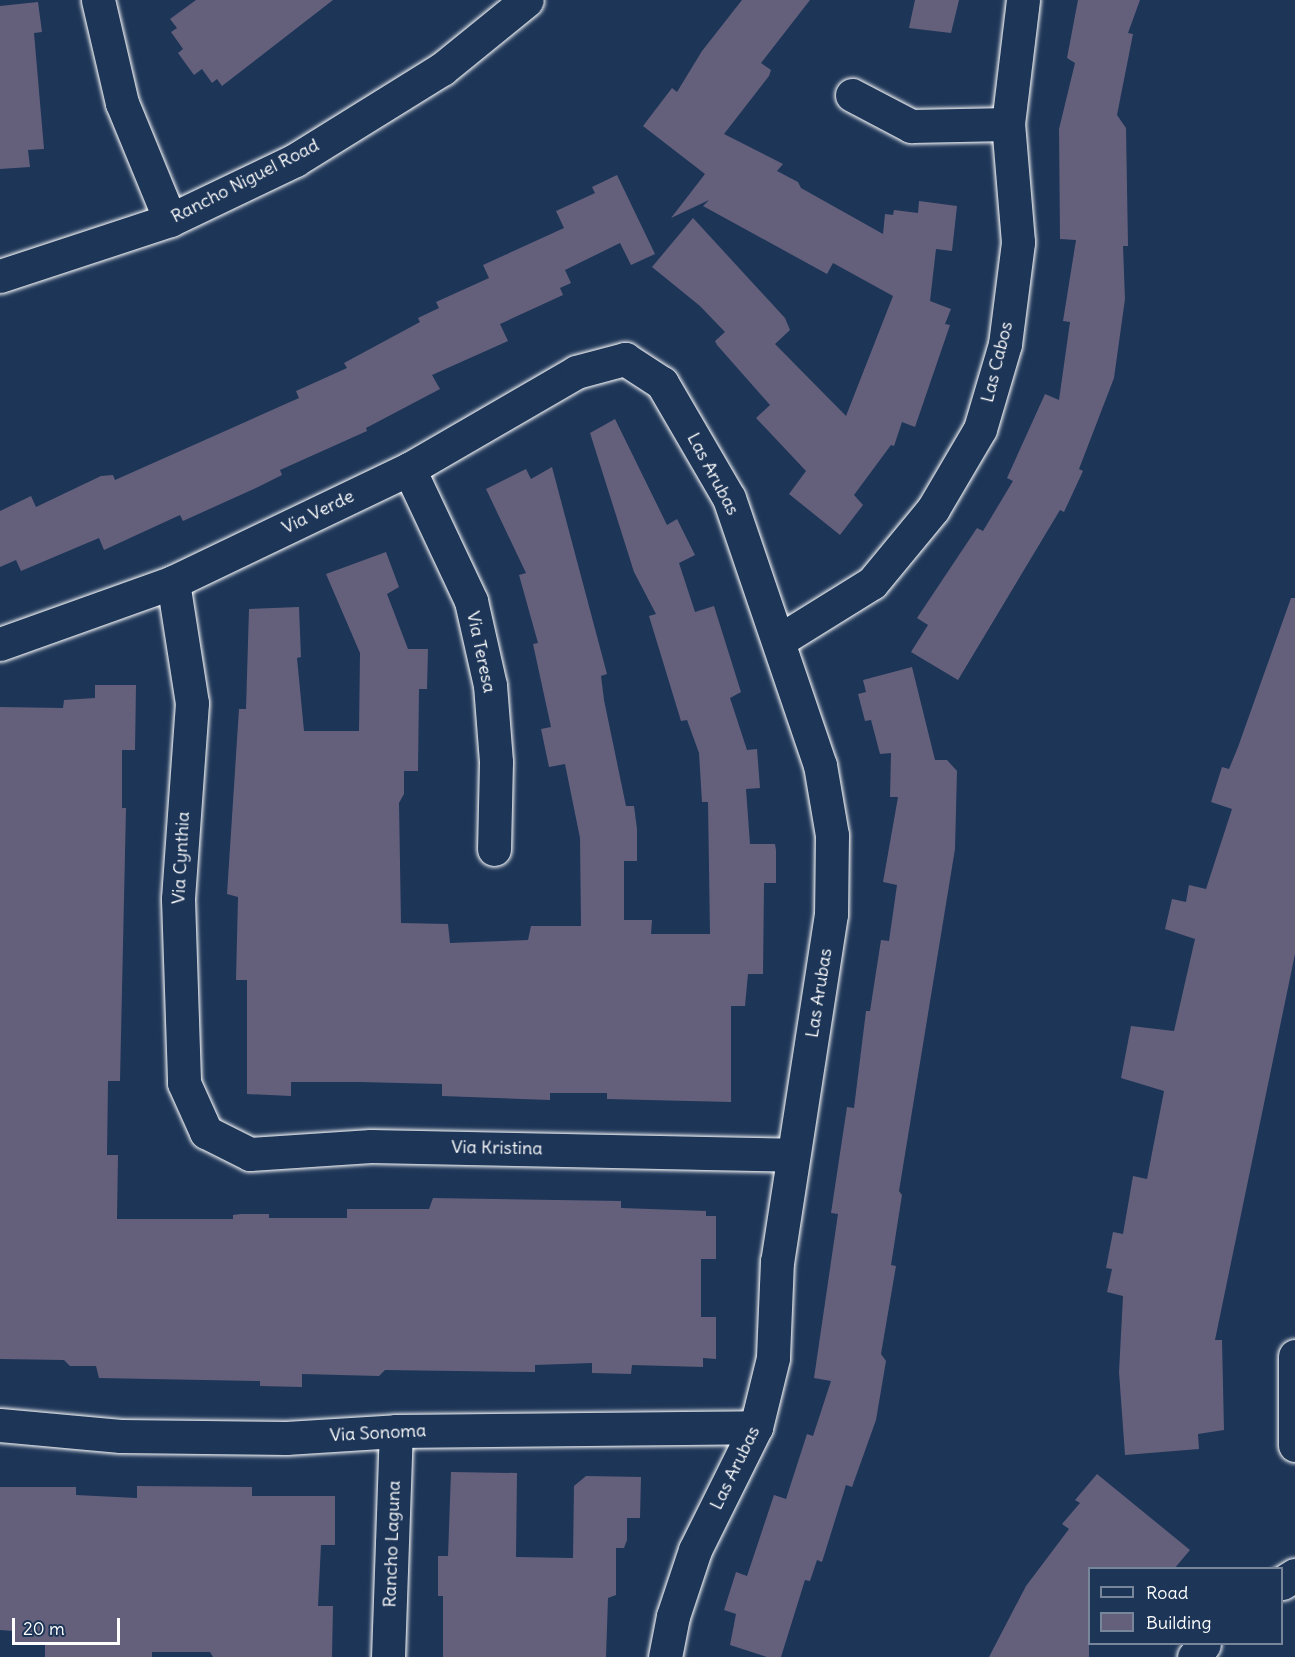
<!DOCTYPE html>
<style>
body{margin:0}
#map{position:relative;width:1295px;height:1657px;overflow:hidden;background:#1d3557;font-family:Delius,sans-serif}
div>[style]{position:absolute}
.building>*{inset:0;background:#64607c}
.roads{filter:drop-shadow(0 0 2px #fff) drop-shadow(0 0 2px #fff)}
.minor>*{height:33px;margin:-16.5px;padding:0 16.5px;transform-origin:16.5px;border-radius:16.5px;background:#1d3557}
span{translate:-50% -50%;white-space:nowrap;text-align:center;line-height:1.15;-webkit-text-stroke:5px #1d3557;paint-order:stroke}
.street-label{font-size:18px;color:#fff}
.legend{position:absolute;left:1088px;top:1567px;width:195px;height:78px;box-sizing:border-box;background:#1d3557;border:2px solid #77869a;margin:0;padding:8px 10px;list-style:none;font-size:18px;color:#fff}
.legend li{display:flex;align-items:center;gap:12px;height:30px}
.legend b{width:30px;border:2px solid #77869a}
.scale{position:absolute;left:12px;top:1618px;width:108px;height:27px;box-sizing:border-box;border:3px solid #fff;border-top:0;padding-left:8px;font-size:18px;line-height:21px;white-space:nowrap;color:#fff;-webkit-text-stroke:4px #1d3557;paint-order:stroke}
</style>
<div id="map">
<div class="building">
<div style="clip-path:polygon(196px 0,333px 0,222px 86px,217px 79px,212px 83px,202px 69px,194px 75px,178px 53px,183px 49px,171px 32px,177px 28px,170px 19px)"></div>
<div style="clip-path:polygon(742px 0,810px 0,761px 63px,771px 70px,769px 76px,724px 134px,783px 164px,777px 171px,798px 182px,801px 188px,883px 234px,885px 214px,893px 215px,894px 210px,918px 213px,919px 201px,957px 206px,952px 251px,936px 249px,930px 301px,951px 309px,945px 324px,950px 325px,915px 427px,902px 422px,894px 446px,891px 445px,854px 495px,863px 505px,840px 535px,789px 494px,806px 471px,756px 418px,770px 405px,717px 345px,715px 341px,725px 332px,700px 306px,652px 267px,693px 218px,785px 318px,790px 330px,775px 344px,846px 416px,893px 296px,833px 263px,827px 274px,703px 206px,709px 200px,671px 218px,705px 174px,643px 126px,672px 88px,677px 92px,702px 51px)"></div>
<div style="clip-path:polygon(915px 0,959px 0,951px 33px,909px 28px)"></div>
<div style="clip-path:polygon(1078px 0,1140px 0,1128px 33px,1133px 34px,1117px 115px,1126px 128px,1128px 246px,1123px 246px,1125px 299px,1114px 378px,1079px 469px,1083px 471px,1064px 512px,1060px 510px,958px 680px,911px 652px,928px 625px,917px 618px,977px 528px,983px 531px,1013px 481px,1007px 478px,1045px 394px,1059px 400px,1070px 322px,1063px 321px,1076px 240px,1060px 239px,1059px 129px,1075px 63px,1067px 58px)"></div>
<div style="clip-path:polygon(38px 2px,42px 32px,34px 33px,44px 149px,28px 150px,30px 167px,0 169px,0 6px)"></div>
<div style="clip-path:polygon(617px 175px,655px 254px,631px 265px,620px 243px,565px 270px,571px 283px,560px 288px,563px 295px,500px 324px,508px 341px,432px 375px,440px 389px,366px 428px,367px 431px,280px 470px,282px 475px,258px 487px,183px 521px,180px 515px,104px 550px,99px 538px,21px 571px,16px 560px,0 567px,0 511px,31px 496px,36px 507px,101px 476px,113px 475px,115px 480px,299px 398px,296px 391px,347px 368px,344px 363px,420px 322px,418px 318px,439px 308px,436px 302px,489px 278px,483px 265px,564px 228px,556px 211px,595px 193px,592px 187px)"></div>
<div style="clip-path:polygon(615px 419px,667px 525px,677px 519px,695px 555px,679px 563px,695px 612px,714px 606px,741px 692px,730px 698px,747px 750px,757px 749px,760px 788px,746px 789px,750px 844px,775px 844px,776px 850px,776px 883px,764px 883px,763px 974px,748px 974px,745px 1006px,731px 1006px,731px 1102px,607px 1099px,607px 1093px,550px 1093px,550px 1100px,442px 1096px,442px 1084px,359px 1082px,291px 1082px,291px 1096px,247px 1094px,247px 980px,236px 980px,238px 897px,227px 894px,239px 709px,246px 709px,249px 609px,299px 607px,301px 657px,297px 658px,304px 731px,359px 731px,360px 653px,326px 574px,386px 552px,399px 587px,387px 594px,408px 649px,428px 649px,427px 689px,419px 689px,418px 771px,404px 771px,404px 794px,399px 803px,401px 923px,448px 924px,450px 943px,528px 940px,531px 926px,581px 926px,580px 838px,565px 764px,549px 767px,541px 729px,551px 727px,533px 644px,538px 643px,519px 575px,526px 573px,486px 489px,526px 469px,531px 479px,552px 467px,607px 674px,601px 676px,604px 700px,626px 806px,634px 806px,637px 829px,637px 861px,624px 861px,624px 920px,652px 920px,651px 934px,710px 934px,708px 802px,702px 802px,699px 753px,687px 720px,681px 721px,649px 616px,656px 614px,634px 572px,590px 433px)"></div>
<div style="clip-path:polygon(1291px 598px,1295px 598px,1295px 954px,1215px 1340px,1222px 1340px,1224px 1430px,1198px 1434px,1199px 1449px,1125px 1455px,1119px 1372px,1123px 1296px,1107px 1292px,1112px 1269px,1106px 1268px,1113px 1232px,1123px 1234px,1133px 1176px,1147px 1179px,1164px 1091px,1121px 1078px,1131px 1026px,1174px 1031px,1195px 939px,1165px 929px,1172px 899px,1186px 902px,1189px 885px,1206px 889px,1232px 809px,1211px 802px,1222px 767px,1229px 769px,1238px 747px)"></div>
<div style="clip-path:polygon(912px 667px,935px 760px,947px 760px,957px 771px,955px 849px,899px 1191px,902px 1195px,891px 1265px,896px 1266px,881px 1354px,886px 1361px,876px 1420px,852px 1487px,846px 1485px,822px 1562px,817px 1560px,810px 1581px,805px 1580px,781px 1657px,767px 1657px,730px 1645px,736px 1614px,724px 1610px,736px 1572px,747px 1576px,774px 1495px,786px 1499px,807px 1434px,813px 1436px,831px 1381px,814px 1378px,838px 1214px,831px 1213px,847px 1107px,854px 1108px,866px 1011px,870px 1011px,881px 940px,889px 941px,897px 885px,883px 882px,898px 797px,890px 797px,891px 753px,880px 754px,871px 720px,865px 721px,858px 694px,866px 692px,863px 680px)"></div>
<div style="clip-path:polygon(95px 685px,136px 685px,135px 750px,122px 750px,122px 808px,126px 808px,120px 1081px,108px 1081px,107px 1155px,118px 1155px,117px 1219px,233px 1219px,233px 1215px,241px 1214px,269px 1214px,269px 1218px,347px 1218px,347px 1209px,429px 1209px,433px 1198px,621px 1201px,621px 1208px,706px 1211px,706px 1216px,716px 1216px,716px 1259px,701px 1259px,701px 1317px,716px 1317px,716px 1359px,703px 1358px,703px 1367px,632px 1365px,631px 1374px,592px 1373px,592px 1363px,535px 1365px,535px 1372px,385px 1370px,379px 1376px,302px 1374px,302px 1387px,260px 1386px,260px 1381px,99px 1378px,96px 1366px,70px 1366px,64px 1360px,0 1359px,0 707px,63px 708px,64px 700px,95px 698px)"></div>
<div style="clip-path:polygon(451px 1472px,517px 1473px,516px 1557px,573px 1558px,574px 1486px,586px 1476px,641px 1477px,640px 1518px,627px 1518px,627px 1540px,624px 1548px,616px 1548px,616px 1595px,608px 1598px,606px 1657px,443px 1657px,443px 1596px,438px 1596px,438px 1556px,448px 1556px)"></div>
<div style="clip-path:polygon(1097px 1474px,1190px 1550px,1174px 1569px,1089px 1569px,1089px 1657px,989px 1657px,1026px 1586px,1069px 1529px,1062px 1524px,1080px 1503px,1075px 1500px)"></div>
<div style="clip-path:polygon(137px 1486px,252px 1487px,252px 1496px,335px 1496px,335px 1545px,321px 1545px,318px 1606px,333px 1606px,332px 1657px,213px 1657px,210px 1652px,152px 1652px,152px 1657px,45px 1657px,45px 1644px,18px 1644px,14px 1641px,14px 1631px,0 1630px,0 1487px,76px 1487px,76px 1495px,137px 1498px)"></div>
</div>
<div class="roads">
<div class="minor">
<div style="left:98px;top:0;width:106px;rotate:76.9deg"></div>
<div style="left:122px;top:103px;width:126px;rotate:67.7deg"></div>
<div style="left:852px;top:95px;width:67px;rotate:27.7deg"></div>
<div style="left:911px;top:126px;width:97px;rotate:-1.2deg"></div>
<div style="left:0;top:276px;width:179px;rotate:-18.2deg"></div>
<div style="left:170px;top:220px;width:139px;rotate:-25.6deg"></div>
<div style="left:295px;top:160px;width:173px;rotate:-31.8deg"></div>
<div style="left:442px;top:69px;width:109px;rotate:-39.1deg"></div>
<div style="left:409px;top:469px;width:146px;rotate:64.8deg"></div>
<div style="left:471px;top:601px;width:86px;rotate:77.3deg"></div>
<div style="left:490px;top:685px;width:77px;rotate:85.5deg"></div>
<div style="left:496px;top:762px;width:87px;rotate:91.3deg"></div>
<div style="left:173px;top:582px;width:122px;rotate:81.1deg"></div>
<div style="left:192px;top:703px;width:196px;rotate:94.1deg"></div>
<div style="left:178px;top:899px;width:184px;rotate:88.1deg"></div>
<div style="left:184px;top:1083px;width:54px;rotate:65.8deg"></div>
<div style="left:206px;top:1132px;width:49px;rotate:26.6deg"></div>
<div style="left:250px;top:1154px;width:121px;rotate:-3.8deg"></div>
<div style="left:371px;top:1146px;width:422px;rotate:1.2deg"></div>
<div style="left:780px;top:640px;width:108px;rotate:-31.8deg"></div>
<div style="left:872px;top:583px;width:96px;rotate:-50.5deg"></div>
<div style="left:933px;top:509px;width:93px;rotate:-59.6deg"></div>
<div style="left:980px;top:429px;width:89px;rotate:-73.6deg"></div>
<div style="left:1005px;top:344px;width:103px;rotate:-82.7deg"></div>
<div style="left:1018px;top:242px;width:118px;rotate:-94.8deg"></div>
<div style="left:1008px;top:124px;width:125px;rotate:-83.1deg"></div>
<div style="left:0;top:644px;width:184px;rotate:-19.7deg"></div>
<div style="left:173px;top:582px;width:262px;rotate:-25.6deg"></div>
<div style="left:409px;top:469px;width:193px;rotate:-30.1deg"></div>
<div style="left:576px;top:372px;width:51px;rotate:-14.9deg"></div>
<div style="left:625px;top:359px;width:44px;rotate:33deg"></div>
<div style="left:662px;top:383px;width:133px;rotate:59.8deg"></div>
<div style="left:729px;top:498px;width:282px;rotate:71.2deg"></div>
<div style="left:820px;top:765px;width:71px;rotate:80.3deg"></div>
<div style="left:832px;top:835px;width:79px;rotate:90.7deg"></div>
<div style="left:831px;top:914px;width:351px;rotate:98.8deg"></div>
<div style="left:777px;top:1261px;width:97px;rotate:92.4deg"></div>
<div style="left:773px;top:1358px;width:71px;rotate:103.8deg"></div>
<div style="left:756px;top:1427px;width:137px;rotate:116.4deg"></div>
<div style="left:695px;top:1550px;width:70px;rotate:108.4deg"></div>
<div style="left:673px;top:1616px;width:42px;rotate:101deg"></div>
<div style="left:1295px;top:1356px;width:89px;rotate:90deg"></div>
<div style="left:0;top:1425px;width:121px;rotate:5.2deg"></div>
<div style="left:121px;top:1436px;width:165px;rotate:0.7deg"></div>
<div style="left:286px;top:1438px;width:110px;rotate:-3.6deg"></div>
<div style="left:396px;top:1431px;width:360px;rotate:-0.6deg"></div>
<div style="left:1282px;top:1583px;width:15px;rotate:-32deg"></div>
<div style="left:388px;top:1657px;width:226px;rotate:-88deg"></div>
<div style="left:1194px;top:1657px;width:16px;rotate:-52deg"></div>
</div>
</div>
<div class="street-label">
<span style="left:245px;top:181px;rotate:-27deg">Rancho Niguel Road</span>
<span style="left:997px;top:362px;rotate:-76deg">Las Cabos</span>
<span style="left:713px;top:474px;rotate:62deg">Las Arubas</span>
<span style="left:318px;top:512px;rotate:-26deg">Via Verde</span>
<span style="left:481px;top:652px;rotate:78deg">Via Teresa</span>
<span style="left:181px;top:858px;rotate:-87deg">Via Cynthia</span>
<span style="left:819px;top:993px;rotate:-81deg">Las Arubas</span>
<span style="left:497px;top:1148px;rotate:1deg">Via Kristina</span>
<span style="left:378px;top:1433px;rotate:-3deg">Via Sonoma</span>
<span style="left:735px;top:1468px;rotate:-64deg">Las Arubas</span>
<span style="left:392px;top:1544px;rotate:-88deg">Rancho Laguna</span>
</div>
<ul class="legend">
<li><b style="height:8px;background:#1d3557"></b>Road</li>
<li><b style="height:16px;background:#64607c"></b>Building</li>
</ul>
<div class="scale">20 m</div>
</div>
